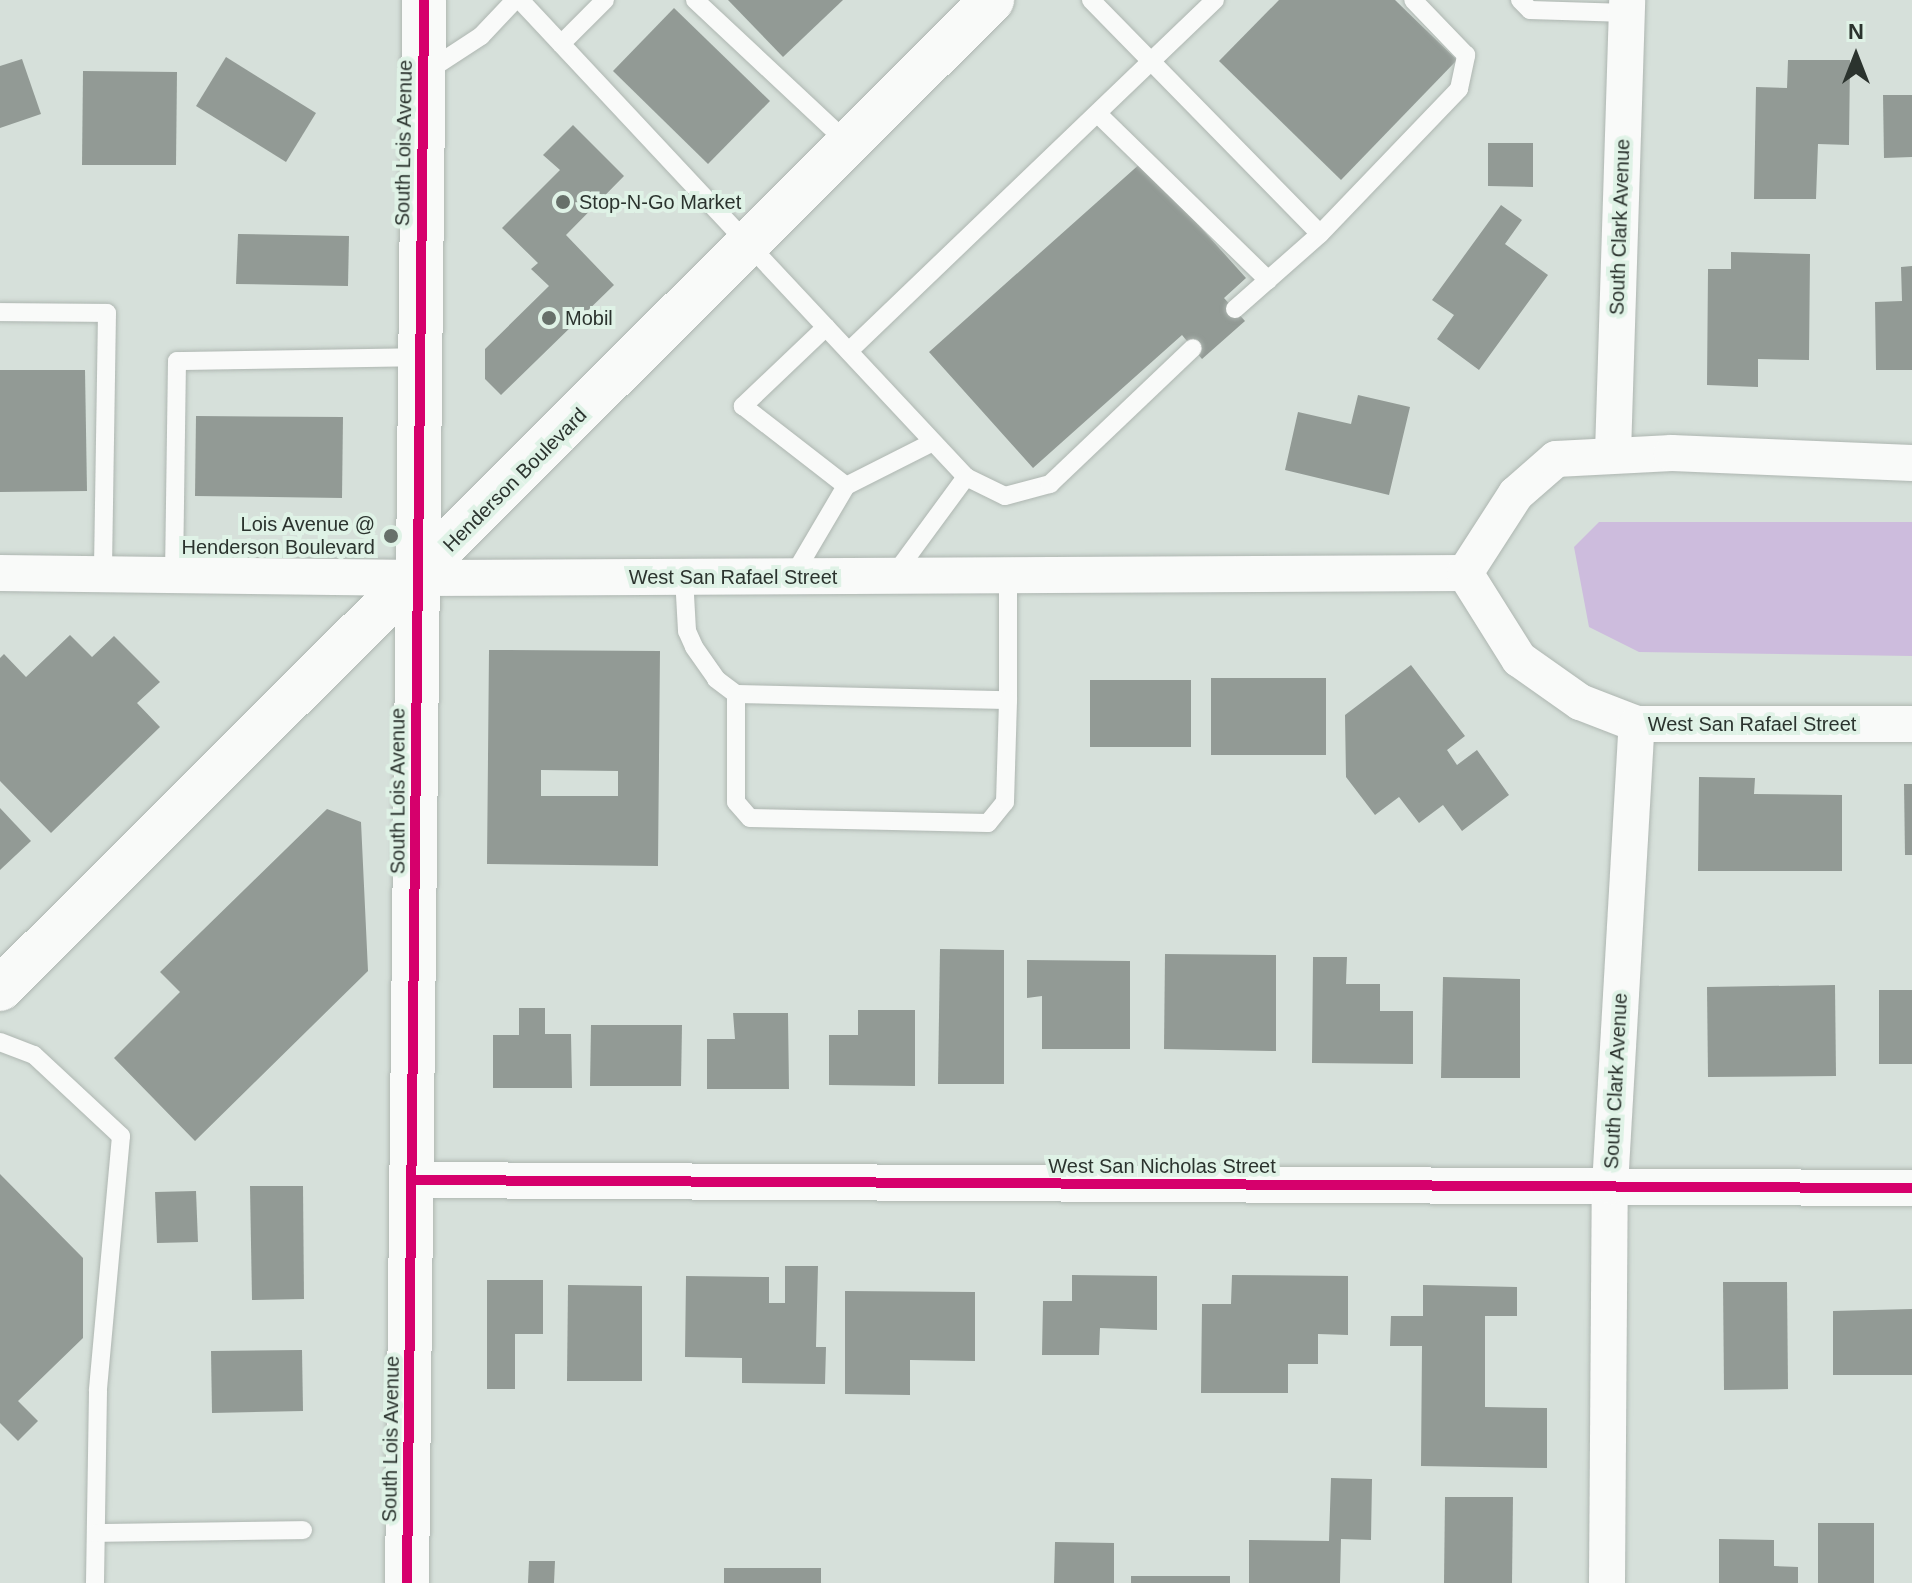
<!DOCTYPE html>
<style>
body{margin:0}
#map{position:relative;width:1912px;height:1583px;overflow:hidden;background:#d6e0da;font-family:Helvetica,sans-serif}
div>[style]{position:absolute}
.water>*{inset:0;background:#cdbcdd}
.building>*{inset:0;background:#929a95}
.roads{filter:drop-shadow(0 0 2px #aeb6b1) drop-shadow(0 0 2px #aeb6b1)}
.service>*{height:18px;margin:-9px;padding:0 9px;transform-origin:9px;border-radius:9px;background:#f9faf9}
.minor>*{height:36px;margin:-18px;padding:0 18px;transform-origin:18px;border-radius:18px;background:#f9faf9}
.tertiary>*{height:44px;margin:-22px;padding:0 22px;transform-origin:22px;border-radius:22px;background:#f9faf9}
.secondary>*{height:44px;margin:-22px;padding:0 22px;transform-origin:22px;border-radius:22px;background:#f9faf9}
.cycleway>*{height:10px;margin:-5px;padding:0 5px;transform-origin:5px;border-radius:5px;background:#d6006c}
.dots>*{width:22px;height:22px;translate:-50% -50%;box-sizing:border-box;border:4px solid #dff2e6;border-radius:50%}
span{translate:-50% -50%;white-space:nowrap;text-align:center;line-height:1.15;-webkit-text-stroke:8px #dff2e6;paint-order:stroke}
.street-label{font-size:20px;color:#2b332e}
.poi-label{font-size:20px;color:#2b332e}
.left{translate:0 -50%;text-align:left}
.right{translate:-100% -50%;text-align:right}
.north{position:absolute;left:1816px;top:16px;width:80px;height:80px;-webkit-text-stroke:6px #dff2e6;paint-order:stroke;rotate:0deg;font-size:22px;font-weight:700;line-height:32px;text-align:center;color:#2b332e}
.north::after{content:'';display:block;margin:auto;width:28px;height:36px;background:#2b332e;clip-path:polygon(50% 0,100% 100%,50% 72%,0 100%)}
</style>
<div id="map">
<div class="water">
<div style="clip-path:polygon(1599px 522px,1912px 522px,1912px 656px,1639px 652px,1589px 627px,1574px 547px)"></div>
</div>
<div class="building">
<div style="clip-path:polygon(728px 0,843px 0,783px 57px)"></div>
<div style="clip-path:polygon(1279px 0,1395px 0,1457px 60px,1341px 180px,1219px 61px)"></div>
<div style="clip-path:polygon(674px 8px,770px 101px,708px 164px,613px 71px)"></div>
<div style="clip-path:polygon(226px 57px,316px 113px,286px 162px,196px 106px)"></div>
<div style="clip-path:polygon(22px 59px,41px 114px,0 128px,0 66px)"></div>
<div style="clip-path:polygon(1788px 60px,1850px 60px,1849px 145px,1818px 144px,1816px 199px,1754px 199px,1756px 87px,1787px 88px)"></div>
<div style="clip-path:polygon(83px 71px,177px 72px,176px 165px,82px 165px)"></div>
<div style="clip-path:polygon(1883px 95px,1912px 95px,1912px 157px,1884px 158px)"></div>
<div style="clip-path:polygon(573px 125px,624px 176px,566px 235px,614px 285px,501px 395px,485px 379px,485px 349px,549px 286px,531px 269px,538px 263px,502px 228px,560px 170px,543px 155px)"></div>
<div style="clip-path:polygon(1488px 143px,1533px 143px,1533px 187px,1488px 186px)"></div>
<div style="clip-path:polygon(1142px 162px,1246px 278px,1224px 298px,1245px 321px,1202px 359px,1182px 335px,1033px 468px,929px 352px)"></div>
<div style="clip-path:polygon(1501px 205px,1522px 220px,1505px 244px,1548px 275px,1479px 370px,1437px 339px,1454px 315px,1432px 300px)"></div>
<div style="clip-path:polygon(238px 234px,349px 236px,348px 286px,236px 284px)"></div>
<div style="clip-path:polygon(1731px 252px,1810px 254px,1809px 360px,1758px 359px,1758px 387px,1707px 385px,1708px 269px,1731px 269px)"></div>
<div style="clip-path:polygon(1912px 266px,1912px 370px,1876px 370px,1875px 302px,1902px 301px,1901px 267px)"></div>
<div style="clip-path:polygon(0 370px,85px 370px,87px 491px,0 492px)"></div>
<div style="clip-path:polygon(1358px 395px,1410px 407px,1389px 495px,1285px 470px,1298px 412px,1351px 424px)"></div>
<div style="clip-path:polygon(196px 416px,343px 417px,342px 498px,195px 496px)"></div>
<div style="clip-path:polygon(70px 635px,92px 657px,114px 636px,160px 682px,137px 703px,160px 727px,51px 833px,0 781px,0 658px,4px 654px,26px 677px)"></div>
<div style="clip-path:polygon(evenodd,489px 650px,660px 651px,658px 866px,487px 864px,489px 650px,541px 770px,618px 771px,618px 796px,541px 796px,541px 770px)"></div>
<div style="clip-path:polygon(1411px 665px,1465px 736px,1447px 750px,1457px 765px,1477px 750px,1509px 795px,1462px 831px,1443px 805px,1419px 823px,1399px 797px,1375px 815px,1346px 777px,1345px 715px)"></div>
<div style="clip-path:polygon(1211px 678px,1326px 678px,1326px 755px,1211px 755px)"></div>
<div style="clip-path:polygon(1090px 680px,1191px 680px,1191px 747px,1090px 747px)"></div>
<div style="clip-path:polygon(1699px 777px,1755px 778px,1754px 794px,1842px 795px,1842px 871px,1698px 871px)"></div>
<div style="clip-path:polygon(1904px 784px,1912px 784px,1912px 855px,1905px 855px)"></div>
<div style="clip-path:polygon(0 808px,31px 841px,0 870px)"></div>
<div style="clip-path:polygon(327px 809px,361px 822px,368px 971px,195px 1141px,114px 1058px,180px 992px,160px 972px)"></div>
<div style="clip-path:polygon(940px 949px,1004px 950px,1004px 1084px,938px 1084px)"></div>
<div style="clip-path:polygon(1165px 954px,1276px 955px,1276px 1051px,1164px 1049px)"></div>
<div style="clip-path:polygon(1313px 957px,1347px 957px,1346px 984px,1380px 984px,1380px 1011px,1413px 1011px,1413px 1064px,1312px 1063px)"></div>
<div style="clip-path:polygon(1027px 960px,1130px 961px,1130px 1049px,1042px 1049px,1042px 996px,1027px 998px)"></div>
<div style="clip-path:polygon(1443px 977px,1520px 979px,1520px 1078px,1441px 1078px)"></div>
<div style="clip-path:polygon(1835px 985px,1836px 1076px,1708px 1077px,1707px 987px)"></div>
<div style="clip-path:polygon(1879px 990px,1912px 990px,1912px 1064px,1879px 1064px)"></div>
<div style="clip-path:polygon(519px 1008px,545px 1008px,545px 1034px,571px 1034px,572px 1088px,493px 1088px,493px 1035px,519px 1035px)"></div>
<div style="clip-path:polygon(858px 1010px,915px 1010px,915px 1086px,829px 1085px,829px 1035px,858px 1035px)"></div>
<div style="clip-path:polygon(733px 1013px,788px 1013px,789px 1089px,707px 1089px,707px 1039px,735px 1039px)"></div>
<div style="clip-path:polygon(591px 1025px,682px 1025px,681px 1086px,590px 1086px)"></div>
<div style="clip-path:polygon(0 1174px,83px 1258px,83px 1338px,18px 1401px,38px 1421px,18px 1441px,0 1423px)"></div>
<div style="clip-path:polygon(250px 1186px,303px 1186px,304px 1299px,252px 1300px)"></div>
<div style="clip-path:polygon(196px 1191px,198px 1242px,157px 1243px,155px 1192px)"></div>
<div style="clip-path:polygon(785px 1266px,818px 1266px,816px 1347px,826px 1347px,825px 1384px,742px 1383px,742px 1358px,685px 1357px,686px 1276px,769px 1277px,769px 1303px,785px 1303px)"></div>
<div style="clip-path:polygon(1072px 1275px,1157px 1276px,1157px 1330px,1100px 1328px,1099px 1355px,1042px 1355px,1043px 1301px,1072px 1301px)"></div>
<div style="clip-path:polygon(1232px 1275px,1348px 1276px,1348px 1335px,1318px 1334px,1318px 1364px,1288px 1364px,1288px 1393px,1201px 1393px,1202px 1304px,1231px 1304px)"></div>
<div style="clip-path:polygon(487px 1280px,543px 1280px,543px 1334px,515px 1334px,515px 1389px,487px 1389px)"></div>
<div style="clip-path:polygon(1723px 1282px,1787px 1282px,1788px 1389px,1724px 1390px)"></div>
<div style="clip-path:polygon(568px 1285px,642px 1286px,642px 1381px,567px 1381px)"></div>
<div style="clip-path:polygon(1423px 1285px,1517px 1287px,1517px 1316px,1485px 1316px,1485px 1407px,1547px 1408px,1547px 1468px,1421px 1466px,1422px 1346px,1390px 1346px,1391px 1316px,1423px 1316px)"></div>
<div style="clip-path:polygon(845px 1291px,975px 1292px,975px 1361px,910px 1360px,910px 1395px,845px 1394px)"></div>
<div style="clip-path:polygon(1912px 1309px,1912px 1375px,1833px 1375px,1833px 1311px)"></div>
<div style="clip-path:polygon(302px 1350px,303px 1411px,212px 1413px,211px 1351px)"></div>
<div style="clip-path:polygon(1331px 1478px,1372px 1479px,1371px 1540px,1341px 1539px,1340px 1583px,1249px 1583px,1249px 1540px,1329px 1541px)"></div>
<div style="clip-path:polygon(1445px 1497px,1513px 1497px,1512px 1583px,1444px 1583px)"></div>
<div style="clip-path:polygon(1818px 1523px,1874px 1523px,1874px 1583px,1818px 1583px)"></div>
<div style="clip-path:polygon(1719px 1539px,1774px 1540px,1774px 1566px,1798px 1567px,1798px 1583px,1719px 1583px)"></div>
<div style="clip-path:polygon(1055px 1542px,1114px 1543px,1114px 1583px,1054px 1583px)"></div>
<div style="clip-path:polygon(529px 1561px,555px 1561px,554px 1583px,528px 1583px)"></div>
<div style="clip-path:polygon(724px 1568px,821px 1568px,821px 1583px,724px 1583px)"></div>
<div style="clip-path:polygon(1131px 1576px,1230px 1576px,1230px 1583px,1131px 1583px)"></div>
</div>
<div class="roads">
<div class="service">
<div style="left:520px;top:0;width:653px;rotate:46.92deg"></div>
<div style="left:966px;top:477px;width:43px;rotate:26deg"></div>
<div style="left:1005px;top:496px;width:47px;rotate:-14.9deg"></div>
<div style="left:1050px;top:484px;width:197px;rotate:-43.6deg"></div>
<div style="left:695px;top:0;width:211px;rotate:43.1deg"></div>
<div style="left:1091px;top:0;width:327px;rotate:45.6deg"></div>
<div style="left:1520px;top:0;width:14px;rotate:45deg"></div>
<div style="left:1530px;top:10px;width:97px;rotate:1.8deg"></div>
<div style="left:561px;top:44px;width:62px;rotate:-45deg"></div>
<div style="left:426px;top:72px;width:66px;rotate:-33.2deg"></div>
<div style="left:481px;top:36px;width:50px;rotate:-46.6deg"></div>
<div style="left:1098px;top:114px;width:238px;rotate:44.3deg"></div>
<div style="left:1235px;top:309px;width:113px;rotate:-41.4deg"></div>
<div style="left:1320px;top:234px;width:201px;rotate:-46.2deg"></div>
<div style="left:1459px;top:89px;width:35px;rotate:-78deg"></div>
<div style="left:1466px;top:55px;width:76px;rotate:-133.9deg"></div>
<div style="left:0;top:312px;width:107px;rotate:0.5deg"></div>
<div style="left:107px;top:313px;width:261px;rotate:90.9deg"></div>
<div style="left:826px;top:327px;width:115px;rotate:136.4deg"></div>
<div style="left:743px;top:406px;width:130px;rotate:37.8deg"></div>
<div style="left:849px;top:351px;width:507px;rotate:-43.8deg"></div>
<div style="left:174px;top:575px;width:214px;rotate:-89.2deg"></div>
<div style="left:177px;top:361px;width:243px;rotate:-0.9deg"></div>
<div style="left:894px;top:575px;width:122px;rotate:-53.7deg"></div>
<div style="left:793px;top:576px;width:104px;rotate:-59.5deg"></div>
<div style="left:846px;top:486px;width:97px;rotate:-26.8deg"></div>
<div style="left:684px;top:577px;width:54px;rotate:86.8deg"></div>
<div style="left:687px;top:631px;width:17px;rotate:66deg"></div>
<div style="left:694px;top:647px;width:39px;rotate:55deg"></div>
<div style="left:716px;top:679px;width:25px;rotate:37deg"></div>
<div style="left:736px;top:694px;width:272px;rotate:1.3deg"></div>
<div style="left:1008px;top:700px;width:125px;rotate:-90deg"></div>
<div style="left:736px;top:694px;width:108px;rotate:90deg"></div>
<div style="left:736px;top:802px;width:21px;rotate:49deg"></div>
<div style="left:750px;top:818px;width:238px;rotate:1.2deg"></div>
<div style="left:988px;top:823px;width:27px;rotate:-51deg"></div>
<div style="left:1005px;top:802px;width:102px;rotate:-88.3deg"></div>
<div style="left:0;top:1042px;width:36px;rotate:21deg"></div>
<div style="left:34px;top:1055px;width:119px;rotate:43deg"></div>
<div style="left:121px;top:1136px;width:256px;rotate:95.2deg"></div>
<div style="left:98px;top:1391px;width:192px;rotate:90.9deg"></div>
<div style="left:96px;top:1533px;width:207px;rotate:-0.8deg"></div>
</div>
<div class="minor">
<div style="left:1613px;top:453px;width:453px;rotate:-88.2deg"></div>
<div style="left:0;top:573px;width:417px;rotate:0.7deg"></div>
<div style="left:417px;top:578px;width:1048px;rotate:-0.27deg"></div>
<div style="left:1465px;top:573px;width:102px;rotate:57.9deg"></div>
<div style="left:1519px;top:659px;width:75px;rotate:35.2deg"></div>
<div style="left:1580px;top:702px;width:61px;rotate:21.1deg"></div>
<div style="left:1637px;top:724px;width:275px"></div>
<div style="left:1465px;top:573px;width:94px;rotate:-57.2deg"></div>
<div style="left:1516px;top:494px;width:53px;rotate:-41.2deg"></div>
<div style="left:1556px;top:459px;width:116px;rotate:-3deg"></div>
<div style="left:1672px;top:453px;width:240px;rotate:2.4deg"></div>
<div style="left:413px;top:1180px;width:1499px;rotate:0.31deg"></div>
<div style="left:1607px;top:1583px;width:397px;rotate:-89.6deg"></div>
<div style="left:1610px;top:1186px;width:463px;rotate:-86.7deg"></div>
</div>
<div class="tertiary">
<div style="left:407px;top:1583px;width:1583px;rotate:-89.38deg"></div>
</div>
<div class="secondary">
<div style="left:0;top:989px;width:1401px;rotate:-44.91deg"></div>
</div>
</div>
<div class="cycleway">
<div style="left:413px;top:1180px;width:1499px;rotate:0.31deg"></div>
<div style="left:407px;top:1583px;width:1583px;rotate:-89.38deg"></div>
</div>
<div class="dots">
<div style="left:563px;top:202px;background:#67706a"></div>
<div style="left:549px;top:318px;background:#67706a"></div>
<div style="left:391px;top:536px;background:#67706a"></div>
</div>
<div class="street-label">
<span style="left:404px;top:143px;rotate:-89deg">South Lois Avenue</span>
<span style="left:1620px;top:227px;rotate:-88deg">South Clark Avenue</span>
<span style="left:515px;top:480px;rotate:-45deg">Henderson Boulevard</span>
<span style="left:733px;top:577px">West San Rafael Street</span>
<span style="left:1752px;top:724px">West San Rafael Street</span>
<span style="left:398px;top:791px;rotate:-90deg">South Lois Avenue</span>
<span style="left:1616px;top:1081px;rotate:-87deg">South Clark Avenue</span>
<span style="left:1162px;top:1166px">West San Nicholas Street</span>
<span style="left:391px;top:1439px;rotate:-89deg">South Lois Avenue</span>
</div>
<div class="poi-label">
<span class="left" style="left:579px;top:202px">Stop-N-Go Market</span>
<span class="left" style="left:565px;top:318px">Mobil</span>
<span class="right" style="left:375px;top:536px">Lois Avenue @<br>Henderson Boulevard</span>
</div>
<div class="north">N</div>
</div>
